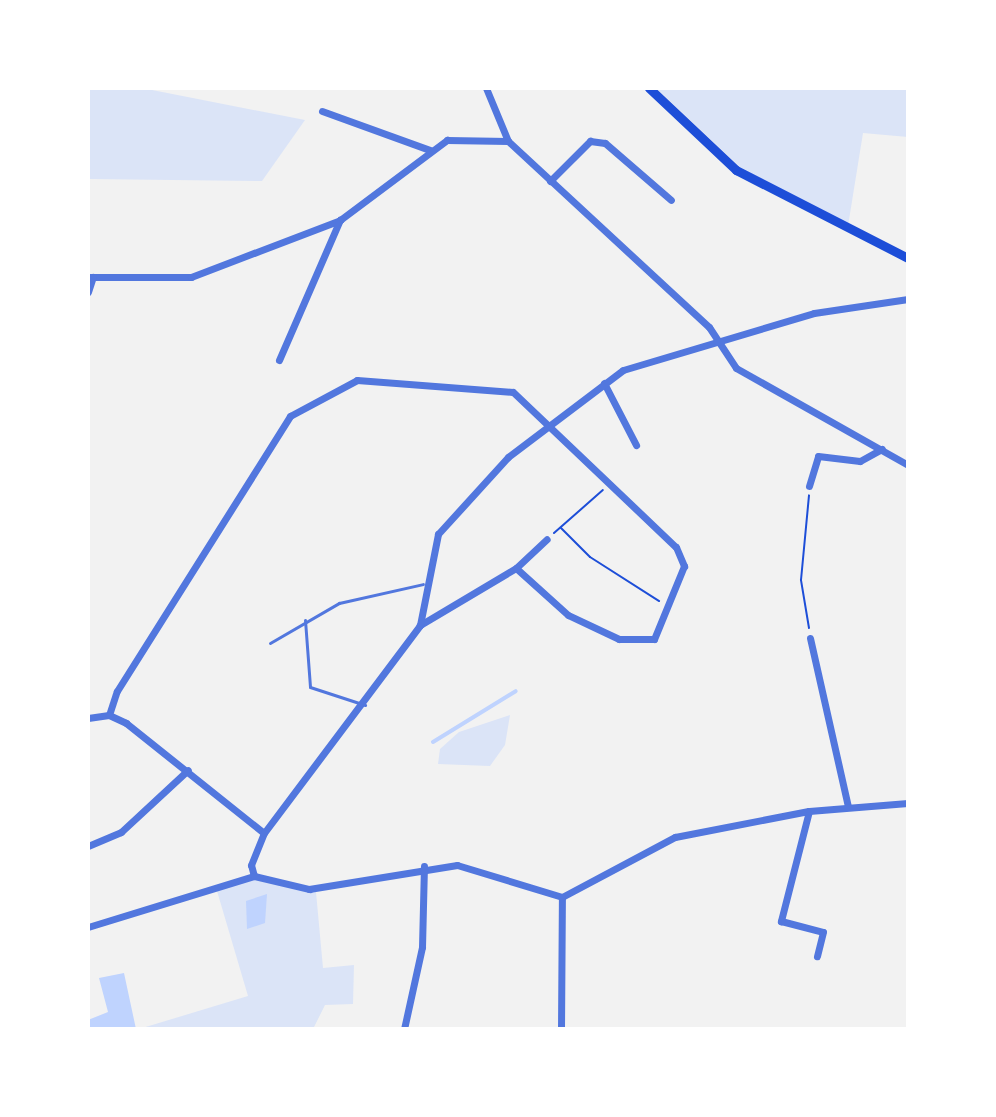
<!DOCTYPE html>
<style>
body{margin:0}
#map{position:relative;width:996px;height:1117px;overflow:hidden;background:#f2f2f2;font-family:"Fira Sans Condensed",sans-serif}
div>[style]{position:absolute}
.green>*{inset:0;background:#dbe4f7}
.water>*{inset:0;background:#bfd3fe}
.stream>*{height:4px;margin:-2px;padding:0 2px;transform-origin:2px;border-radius:2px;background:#bfd3fe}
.path>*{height:2px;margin:-1px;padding:0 1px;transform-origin:1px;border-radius:1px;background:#1d4ed8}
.service>*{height:3px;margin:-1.5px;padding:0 1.5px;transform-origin:1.5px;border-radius:1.5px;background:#5277de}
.minor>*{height:7px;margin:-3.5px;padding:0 3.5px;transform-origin:3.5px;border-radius:3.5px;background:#5277de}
.secondary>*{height:9px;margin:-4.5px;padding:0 4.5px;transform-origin:4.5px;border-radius:4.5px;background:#1d4ed8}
span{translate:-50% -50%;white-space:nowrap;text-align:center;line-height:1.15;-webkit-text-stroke:8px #fff;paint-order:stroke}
.frame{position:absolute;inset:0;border:90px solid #fff;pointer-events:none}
</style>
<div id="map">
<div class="green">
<div style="clip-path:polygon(88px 88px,142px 88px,305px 120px,262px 181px,88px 179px)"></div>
<div style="clip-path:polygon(656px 88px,908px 88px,908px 137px,863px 133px,848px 226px,740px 167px)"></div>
<div style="clip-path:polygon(510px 715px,505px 745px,490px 766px,438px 764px,440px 749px,459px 732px)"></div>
<div style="clip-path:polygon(254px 879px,316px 892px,323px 968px,354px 965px,353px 1004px,325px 1005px,313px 1029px,139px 1029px,248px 996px,217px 891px)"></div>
</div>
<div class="water">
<div style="clip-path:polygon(267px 894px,265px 923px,247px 929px,246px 901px)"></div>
<div style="clip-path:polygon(124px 973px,136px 1029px,88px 1029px,88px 1020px,108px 1012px,99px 978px)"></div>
</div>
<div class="stream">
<div style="left:433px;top:742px;width:97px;rotate:-31.6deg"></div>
</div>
<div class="path">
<div style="left:561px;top:528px;width:41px;rotate:45deg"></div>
<div style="left:590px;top:557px;width:82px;rotate:32.5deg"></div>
<div style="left:554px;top:533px;width:65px;rotate:-41.3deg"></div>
<div style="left:809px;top:628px;width:49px;rotate:-99.5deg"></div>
<div style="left:801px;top:580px;width:85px;rotate:-84.6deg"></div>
</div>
<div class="service">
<div style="left:305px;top:620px;width:67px;rotate:85.7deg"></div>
<div style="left:310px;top:687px;width:58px;rotate:18.1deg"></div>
<div style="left:270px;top:643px;width:80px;rotate:-30.1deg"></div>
<div style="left:339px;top:603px;width:86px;rotate:-12.7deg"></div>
</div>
<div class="minor">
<div style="left:486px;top:88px;width:57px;rotate:67.5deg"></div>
<div style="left:508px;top:141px;width:274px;rotate:42.8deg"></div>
<div style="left:709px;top:327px;width:49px;rotate:56.6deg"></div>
<div style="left:736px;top:368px;width:197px;rotate:29.4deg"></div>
<div style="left:322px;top:111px;width:115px;rotate:19.9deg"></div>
<div style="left:550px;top:181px;width:57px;rotate:-45deg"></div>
<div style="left:590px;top:141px;width:15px;rotate:8deg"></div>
<div style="left:605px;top:143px;width:87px;rotate:40.8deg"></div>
<div style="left:88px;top:277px;width:103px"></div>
<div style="left:191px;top:277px;width:160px;rotate:-20.9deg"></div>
<div style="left:340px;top:220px;width:134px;rotate:-36.8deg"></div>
<div style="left:447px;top:140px;width:61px;rotate:0.9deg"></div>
<div style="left:88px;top:292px;width:16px;rotate:-72deg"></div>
<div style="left:279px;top:360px;width:153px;rotate:-66.5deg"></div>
<div style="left:604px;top:383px;width:70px;rotate:62.7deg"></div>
<div style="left:809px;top:486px;width:31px;rotate:-73deg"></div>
<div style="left:818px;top:456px;width:42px;rotate:6.8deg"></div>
<div style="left:860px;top:461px;width:25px;rotate:-29deg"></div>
<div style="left:516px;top:568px;width:42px;rotate:-43.1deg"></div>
<div style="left:810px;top:638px;width:173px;rotate:77.3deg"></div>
<div style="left:109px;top:715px;width:25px;rotate:-72deg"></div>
<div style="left:117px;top:691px;width:325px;rotate:-57.8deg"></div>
<div style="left:290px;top:416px;width:76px;rotate:-28.2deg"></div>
<div style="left:357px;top:380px;width:156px;rotate:4.4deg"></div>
<div style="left:513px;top:392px;width:225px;rotate:43.6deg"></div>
<div style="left:676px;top:547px;width:21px;rotate:67deg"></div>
<div style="left:684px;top:566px;width:79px;rotate:112.3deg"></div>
<div style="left:654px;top:639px;width:35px;rotate:180deg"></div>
<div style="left:619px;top:639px;width:56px;rotate:-154.8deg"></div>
<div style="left:568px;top:615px;width:70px;rotate:-137.9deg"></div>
<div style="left:516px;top:568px;width:112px;rotate:149.3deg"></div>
<div style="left:88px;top:718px;width:21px;rotate:-8deg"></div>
<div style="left:109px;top:715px;width:19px;rotate:25deg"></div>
<div style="left:126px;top:723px;width:176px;rotate:38.6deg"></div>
<div style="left:809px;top:811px;width:114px;rotate:104.3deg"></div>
<div style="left:781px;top:921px;width:43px;rotate:14.7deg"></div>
<div style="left:823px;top:932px;width:25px;rotate:104deg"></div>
<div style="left:88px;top:846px;width:36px;rotate:-23deg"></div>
<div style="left:121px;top:832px;width:91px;rotate:-42.8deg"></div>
<div style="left:254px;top:876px;width:11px;rotate:-105deg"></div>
<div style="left:251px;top:865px;width:35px;rotate:-68deg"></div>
<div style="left:264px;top:833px;width:260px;rotate:-53.1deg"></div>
<div style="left:420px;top:625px;width:93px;rotate:-78.8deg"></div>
<div style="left:438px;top:534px;width:104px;rotate:-47.7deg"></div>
<div style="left:508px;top:457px;width:144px;rotate:-37.1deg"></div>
<div style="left:623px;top:370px;width:199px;rotate:-16.6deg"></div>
<div style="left:814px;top:313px;width:95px;rotate:-8.5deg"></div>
<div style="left:88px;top:927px;width:174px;rotate:-17.1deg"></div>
<div style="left:254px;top:876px;width:57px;rotate:13.3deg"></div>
<div style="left:309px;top:889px;width:150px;rotate:-9.2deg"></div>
<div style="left:457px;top:865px;width:110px;rotate:16.9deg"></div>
<div style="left:562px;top:897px;width:128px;rotate:-28deg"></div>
<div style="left:675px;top:837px;width:136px;rotate:-11deg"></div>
<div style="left:809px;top:811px;width:99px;rotate:-4.6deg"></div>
<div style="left:404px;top:1029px;width:84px;rotate:-77.6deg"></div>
<div style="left:422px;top:947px;width:81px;rotate:-88.6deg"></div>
<div style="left:561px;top:1029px;width:132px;rotate:-89.6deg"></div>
</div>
<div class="secondary">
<div style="left:649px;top:88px;width:120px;rotate:43.3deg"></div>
<div style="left:736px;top:170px;width:193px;rotate:27.1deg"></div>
</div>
<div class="frame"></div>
</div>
